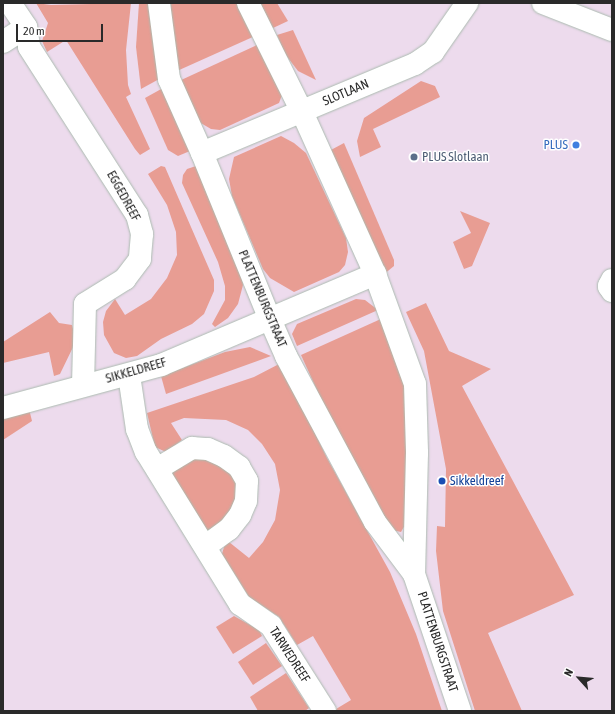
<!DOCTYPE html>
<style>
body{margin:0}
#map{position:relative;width:615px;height:714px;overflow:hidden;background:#eddbed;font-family:"Asap Condensed",sans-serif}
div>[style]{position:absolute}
.green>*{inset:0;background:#e89d93}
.roads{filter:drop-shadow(0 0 1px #abbbb0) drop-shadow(0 0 1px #abbbb0)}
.minor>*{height:22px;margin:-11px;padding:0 11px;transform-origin:11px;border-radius:11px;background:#fff}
.dots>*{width:11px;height:11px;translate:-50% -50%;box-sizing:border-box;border:2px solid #fff;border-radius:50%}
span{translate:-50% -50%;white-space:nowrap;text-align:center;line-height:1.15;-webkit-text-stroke:3px #fff;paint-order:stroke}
.street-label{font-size:13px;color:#2a2a2a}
.shop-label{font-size:13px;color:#366cbe}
.right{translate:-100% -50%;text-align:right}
.service-label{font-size:13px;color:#4e5e75}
.left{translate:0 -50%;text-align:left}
.transit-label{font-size:13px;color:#164399}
.frame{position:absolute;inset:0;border:4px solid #2a2a2a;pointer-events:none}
.north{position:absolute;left:559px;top:658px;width:40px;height:40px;-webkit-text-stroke:3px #fff;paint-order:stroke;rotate:297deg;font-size:11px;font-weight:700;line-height:16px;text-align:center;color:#2a2a2a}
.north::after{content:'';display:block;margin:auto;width:14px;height:18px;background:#2a2a2a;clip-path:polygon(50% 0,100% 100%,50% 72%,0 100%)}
.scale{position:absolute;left:16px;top:24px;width:87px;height:18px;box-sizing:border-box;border:2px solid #2a2a2a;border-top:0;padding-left:5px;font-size:12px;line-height:14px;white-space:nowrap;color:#2a2a2a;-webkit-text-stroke:3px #fff;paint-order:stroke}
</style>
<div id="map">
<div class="green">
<div style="clip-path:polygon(36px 3px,51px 5px,131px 3px,126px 50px,128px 85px,131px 94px,126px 97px,150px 149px,140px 155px,135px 149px,66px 40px,47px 52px,42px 41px,48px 23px)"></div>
<div style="clip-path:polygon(139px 3px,151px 3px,161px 78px,141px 89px,136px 47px)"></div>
<div style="clip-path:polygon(168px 3px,238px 3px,255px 36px,177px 71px)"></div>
<div style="clip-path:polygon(260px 3px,277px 3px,288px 21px,273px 28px)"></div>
<div style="clip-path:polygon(293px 30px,316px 80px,298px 71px,285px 54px,277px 35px)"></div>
<div style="clip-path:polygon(259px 44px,282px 95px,279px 103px,220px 130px,211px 129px,199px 122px,179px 81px)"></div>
<div style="clip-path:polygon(421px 81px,435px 86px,440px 97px,373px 129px,381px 147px,360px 157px,357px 141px,364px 118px)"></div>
<div style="clip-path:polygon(163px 88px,190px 151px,178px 156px,168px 150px,145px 98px)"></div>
<div style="clip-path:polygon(281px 136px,294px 143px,306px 153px,346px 238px,348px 252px,345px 265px,339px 272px,294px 292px,270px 278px,263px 269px,232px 196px,229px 179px,234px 157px)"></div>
<div style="clip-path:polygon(344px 143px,394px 260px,394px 266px,383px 275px,329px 151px)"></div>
<div style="clip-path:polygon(161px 166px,165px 167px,204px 257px,214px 280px,214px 291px,204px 314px,192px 324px,161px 339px,137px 356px,126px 358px,114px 353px,104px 335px,103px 322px,106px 311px,115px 299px,125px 315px,151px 299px,167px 278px,177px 255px,176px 232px,167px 205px,148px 174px)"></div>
<div style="clip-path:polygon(196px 166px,241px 267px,243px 285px,238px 304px,228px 318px,215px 327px,212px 324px,225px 300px,225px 286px,218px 262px,182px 183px,183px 175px,187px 169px)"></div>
<div style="clip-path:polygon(460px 211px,490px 223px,472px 266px,464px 269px,453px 242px,471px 233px)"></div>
<div style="clip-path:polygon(356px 299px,365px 300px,378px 310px,297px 346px,292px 334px,297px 324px)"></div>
<div style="clip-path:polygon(426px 303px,449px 351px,491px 369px,462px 386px,574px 595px,488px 633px,522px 711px,475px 711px,443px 611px,436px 551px,437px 526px,445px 527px,446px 469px,424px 351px,406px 312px)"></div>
<div style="clip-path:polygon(50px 312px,59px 323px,72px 325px,76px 341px,60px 374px,54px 376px,49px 352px,3px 363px,3px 342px)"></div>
<div style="clip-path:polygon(383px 318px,409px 384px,405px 525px,401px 532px,392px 530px,321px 399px,301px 355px)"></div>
<div style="clip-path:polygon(250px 347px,271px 356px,166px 394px,161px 376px,225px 352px)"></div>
<div style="clip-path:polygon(281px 363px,327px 458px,390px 572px,416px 634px,442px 711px,337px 711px,336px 709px,351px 700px,313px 636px,297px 645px,279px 617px,249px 597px,222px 554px,224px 547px,229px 542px,249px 558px,263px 542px,275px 520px,280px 490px,275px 464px,262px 444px,248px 430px,226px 420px,184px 418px,171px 423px,182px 440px,166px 452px,155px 447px,147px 413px,254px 377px)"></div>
<div style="clip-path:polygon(29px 409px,32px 421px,3px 440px,3px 416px)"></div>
<div style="clip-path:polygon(202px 457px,228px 469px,236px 481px,238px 491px,230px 518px,209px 530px,205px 530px,172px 476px,173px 471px,191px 458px)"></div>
<div style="clip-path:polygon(234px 616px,259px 630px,262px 636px,233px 654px,216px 627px)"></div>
<div style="clip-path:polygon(266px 643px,282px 666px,253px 685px,238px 662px)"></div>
<div style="clip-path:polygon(286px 673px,309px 708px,305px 711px,258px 711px,250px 697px)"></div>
</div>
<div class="roads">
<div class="minor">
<div style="left:10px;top:3px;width:29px;rotate:56deg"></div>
<div style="left:26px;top:27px;width:20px;rotate:81deg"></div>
<div style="left:29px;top:47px;width:200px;rotate:57.3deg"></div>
<div style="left:137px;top:215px;width:20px;rotate:75deg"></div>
<div style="left:142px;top:234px;width:25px;rotate:95deg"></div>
<div style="left:140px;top:259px;width:25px;rotate:127deg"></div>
<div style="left:125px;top:279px;width:47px;rotate:148deg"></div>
<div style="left:85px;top:304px;width:81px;rotate:91.4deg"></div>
<div style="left:159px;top:3px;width:77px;rotate:82.5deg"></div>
<div style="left:169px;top:79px;width:81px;rotate:66deg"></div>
<div style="left:202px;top:153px;width:177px;rotate:67.8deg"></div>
<div style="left:269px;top:317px;width:43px;rotate:66.4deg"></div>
<div style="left:286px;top:356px;width:188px;rotate:61.8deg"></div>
<div style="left:375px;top:522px;width:65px;rotate:53.1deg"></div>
<div style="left:414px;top:574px;width:145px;rotate:71.4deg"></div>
<div style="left:248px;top:3px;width:122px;rotate:63.6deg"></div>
<div style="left:302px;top:112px;width:178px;rotate:65.7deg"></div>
<div style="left:375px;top:274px;width:117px;rotate:70deg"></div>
<div style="left:415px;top:384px;width:69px;rotate:88.3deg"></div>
<div style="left:417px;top:453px;width:121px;rotate:91.4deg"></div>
<div style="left:543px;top:3px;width:74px;rotate:21.4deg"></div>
<div style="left:3px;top:42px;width:27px;rotate:-33deg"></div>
<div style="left:202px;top:153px;width:231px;rotate:-22.7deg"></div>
<div style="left:415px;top:64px;width:22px;rotate:-34deg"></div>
<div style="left:433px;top:52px;width:60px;rotate:-55.2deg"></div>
<div style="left:612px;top:280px;width:7px;rotate:117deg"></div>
<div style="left:609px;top:286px;width:6px;rotate:59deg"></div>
<div style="left:129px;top:375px;width:55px;rotate:81.6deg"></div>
<div style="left:137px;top:429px;width:25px;rotate:69deg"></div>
<div style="left:146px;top:452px;width:179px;rotate:58.3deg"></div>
<div style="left:240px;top:604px;width:38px;rotate:35deg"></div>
<div style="left:271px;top:626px;width:101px;rotate:57.6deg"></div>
<div style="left:3px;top:408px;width:164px;rotate:-15.2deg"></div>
<div style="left:161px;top:365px;width:233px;rotate:-23deg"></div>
<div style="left:157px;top:469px;width:41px;rotate:-31deg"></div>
<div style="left:192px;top:448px;width:16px;rotate:4deg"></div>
<div style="left:208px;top:449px;width:17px;rotate:24deg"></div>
<div style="left:224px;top:456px;width:19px;rotate:36deg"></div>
<div style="left:239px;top:467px;width:16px;rotate:60deg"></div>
<div style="left:247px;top:481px;width:20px;rotate:93deg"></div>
<div style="left:246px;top:501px;width:15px;rotate:113deg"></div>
<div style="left:240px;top:515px;width:18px;rotate:128deg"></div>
<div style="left:229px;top:529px;width:29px;rotate:144deg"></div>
</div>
</div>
<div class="dots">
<div style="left:576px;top:145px;background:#3f7fe0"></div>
<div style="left:414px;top:157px;background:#5c6f8a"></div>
<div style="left:442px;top:481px;background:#1a4fb4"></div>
</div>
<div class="street-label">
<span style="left:346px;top:93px;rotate:-23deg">SLOTLAAN</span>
<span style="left:123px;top:196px;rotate:61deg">EGGEDREEF</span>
<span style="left:262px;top:299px;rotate:67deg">PLATTENBURGSTRAAT</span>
<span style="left:136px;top:371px;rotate:-16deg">SIKKELDREEF</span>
<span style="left:437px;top:642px;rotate:72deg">PLATTENBURGSTRAAT</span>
<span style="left:289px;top:655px;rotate:57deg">TARWEDREEF</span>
</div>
<div class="shop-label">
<span class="right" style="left:568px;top:145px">PLUS</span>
</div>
<div class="service-label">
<span class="left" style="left:422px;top:157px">PLUS Slotlaan</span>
</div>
<div class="transit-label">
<span class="left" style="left:450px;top:481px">Sikkeldreef</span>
</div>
<div class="frame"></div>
<div class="north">N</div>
<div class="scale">20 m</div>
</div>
